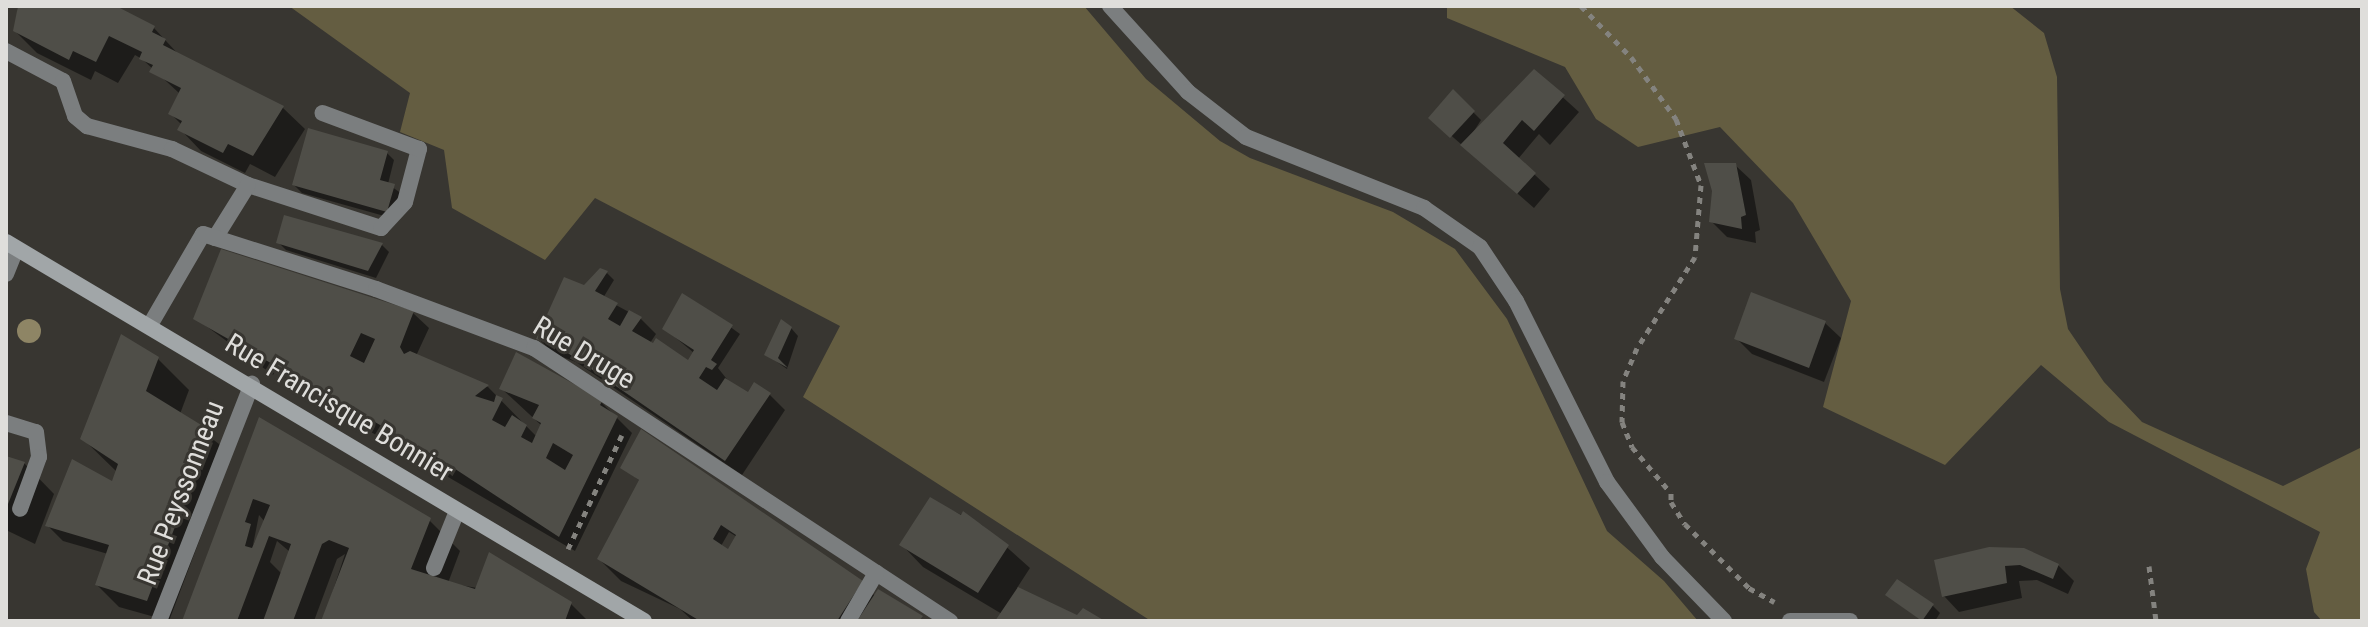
<!DOCTYPE html>
<style>
body{margin:0}
#map{position:relative;width:2368px;height:627px;overflow:hidden;background:#383631;font-family:"Roboto Condensed",sans-serif}
div>[style]{position:absolute}
.forest>*{inset:0;background:#645d41}
.shadow>*{inset:0;background:#0007}
.building>*{inset:0;background:#4f4e48}
.path>*{height:5px;margin-top:-2.5px;transform-origin:0;background:repeating-linear-gradient(90deg,#84837f 0 6px,transparent 0 12px)}
.lane>*{height:16px;margin:-8px;padding:0 8px;transform-origin:8px;border-radius:8px;background:#7b7e7f}
.street>*{height:16px;margin:-8px;padding:0 8px;transform-origin:8px;border-radius:8px;background:#7b7e7f}
.secondary>*{height:16px;margin:-8px;padding:0 8px;transform-origin:8px;border-radius:8px;background:#a1a6a8}
.trees>*{width:24px;height:24px;margin:-12px;border-radius:50%;background:#8e8565}
span{translate:-50% -50%;white-space:nowrap;text-align:center;line-height:1.15;-webkit-text-stroke:6px #383631;paint-order:stroke}
.street-label{font-size:28px;color:#dfdedb}
.frame{position:absolute;inset:0;border:8px solid #dfdedb;pointer-events:none}
</style>
<div id="map">
<div class="forest">
<div style="clip-path:polygon(289px 6px,1084px 6px,1146px 79px,1220px 141px,1250px 158px,1393px 212px,1455px 249px,1507px 319px,1607px 531px,1664px 581px,1698px 621px,1151px 621px,803px 397px,840px 326px,595px 198px,545px 260px,452px 208px,444px 150px,400px 132px,410px 93px)"></div>
<div style="clip-path:polygon(1447px 6px,2010px 6px,2044px 33px,2057px 77px,2060px 289px,2068px 329px,2104px 382px,2142px 422px,2283px 486px,2362px 447px,2362px 621px,2322px 621px,2314px 612px,2306px 569px,2320px 532px,2109px 422px,2041px 365px,1945px 465px,1823px 407px,1851px 301px,1793px 203px,1720px 127px,1638px 147px,1596px 119px,1565px 67px,1447px 18px)"></div>
</div>
<div class="shadow">
<div style="clip-path:polygon(18px 6px,112px 6px,154px 28px,180px 56px,283px 108px,305px 129px,275px 177px,250px 164px,245px 173px,201px 151px,180px 129px,182px 125px,170px 113px,179px 93px,142px 59px,135px 55px,118px 83px,95px 71px,91px 80px,37px 53px,15px 31px)"></div>
<div style="clip-path:polygon(1535px 72px,1579px 112px,1550px 145px,1539px 134px,1518px 159px,1550px 189px,1534px 208px,1430px 117px,1453px 92px,1481px 120px,1469px 139px)"></div>
<div style="clip-path:polygon(387px 153px,394px 160px,388px 184px,402px 194px,395px 219px,302px 193px,294px 185px)"></div>
<div style="clip-path:polygon(1735px 165px,1751px 180px,1760px 230px,1755px 232px,1756px 243px,1727px 237px,1711px 221px)"></div>
<div style="clip-path:polygon(278px 242px,382px 245px,389px 252px,376px 278px,286px 250px)"></div>
<div style="clip-path:polygon(607px 273px,614px 280px,603px 298px,640px 318px,656px 334px,650px 343px,689px 362px,694px 353px,664px 328px,714px 315px,740px 334px,718px 368px,730px 383px,749px 395px,770px 395px,785px 410px,742px 475px,576px 362px,554px 354px,538px 338px,596px 294px,587px 285px)"></div>
<div style="clip-path:polygon(413px 313px,429px 328px,416px 356px,488px 387px,537px 437px,542px 426px,502px 389px,601px 402px,632px 433px,575px 551px,292px 386px,276px 370px,273px 375px,195px 318px)"></div>
<div style="clip-path:polygon(1825px 323px,1841px 338px,1824px 382px,1752px 354px,1736px 338px)"></div>
<div style="clip-path:polygon(791px 328px,798px 336px,787px 369px,767px 355px)"></div>
<div style="clip-path:polygon(158px 359px,189px 390px,180px 414px,232px 454px,169px 621px,119px 607px,97px 585px,108px 554px,63px 541px,48px 526px,113px 484px,117px 472px,82px 438px)"></div>
<div style="clip-path:polygon(6px 458px,24px 463px,54px 494px,35px 544px,6px 530px)"></div>
<div style="clip-path:polygon(evenodd,622px 467px,862px 583px,875px 596px,925px 621px,693px 621px,680px 609px,621px 581px,599px 559px,640px 481px,622px 467px,729px 532px,737px 537px,729px 551px,721px 546px,729px 532px)"></div>
<div style="clip-path:polygon(evenodd,232px 493px,429px 520px,460px 551px,448px 583px,571px 604px,588px 621px,323px 621px,345px 554px,337px 559px,314px 621px,184px 621px,232px 493px,259px 515px,265px 522px,253px 545px,259px 515px,232px 493px,277px 541px,290px 552px,282px 574px,270px 562px,277px 541px)"></div>
<div style="clip-path:polygon(931px 500px,982px 525px,1030px 568px,1017px 588px,1076px 617px,1101px 621px,998px 621px,1002px 614px,923px 567px,902px 545px)"></div>
<div style="clip-path:polygon(1936px 561px,2058px 565px,2074px 581px,2068px 594px,2037px 580px,2019px 581px,2022px 598px,1959px 612px,1944px 596px)"></div>
<div style="clip-path:polygon(1896px 602px,1933px 606px,1940px 613px,1935px 621px,1923px 621px)"></div>
</div>
<div class="building">
<div style="clip-path:polygon(18px 6px,116px 6px,155px 26px,152px 32px,166px 39px,163px 45px,284px 106px,253px 156px,228px 144px,223px 153px,177px 130px,182px 121px,168px 114px,181px 88px,149px 72px,153px 65px,139px 59px,142px 52px,109px 36px,96px 62px,73px 51px,69px 60px,13px 31px)"></div>
<div style="clip-path:polygon(1534px 69px,1565px 95px,1534px 131px,1522px 120px,1503px 143px,1536px 173px,1517px 194px,1460px 145px)"></div>
<div style="clip-path:polygon(1453px 89px,1475px 111px,1450px 138px,1428px 118px)"></div>
<div style="clip-path:polygon(308px 128px,388px 151px,380px 180px,395px 184px,387px 212px,292px 185px)"></div>
<div style="clip-path:polygon(1704px 163px,1736px 163px,1746px 215px,1741px 217px,1742px 229px,1709px 222px,1712px 191px)"></div>
<div style="clip-path:polygon(284px 215px,383px 243px,368px 271px,276px 243px)"></div>
<div style="clip-path:polygon(evenodd,221px 249px,414px 311px,400px 347px,404px 354px,410px 351px,489px 385px,475px 396px,494px 402px,496px 395px,503px 398px,492px 420px,505px 427px,512px 415px,527px 425px,521px 437px,532px 443px,541px 423px,532px 418px,539px 405px,499px 389px,516px 352px,603px 400px,600px 405px,618px 416px,559px 537px,440px 459px,193px 319px,221px 249px,361px 333px,375px 339px,364px 363px,350px 356px,361px 333px,221px 249px,553px 443px,573px 455px,565px 470px,546px 458px,553px 443px)"></div>
<div style="clip-path:polygon(600px 268px,608px 271px,595px 291px,618px 303px,608px 319px,620px 326px,629px 310px,642px 317px,632px 331px,653px 343px,656px 338px,688px 360px,694px 350px,662px 329px,682px 293px,733px 325px,711px 360px,717px 364px,712px 370px,706px 367px,699px 378px,717px 390px,725px 378px,748px 392px,754px 382px,771px 393px,725px 461px,559px 347px,536px 339px,564px 277px,584px 285px)"></div>
<div style="clip-path:polygon(1751px 292px,1826px 321px,1809px 368px,1734px 339px)"></div>
<div style="clip-path:polygon(781px 319px,792px 327px,778px 358px,788px 368px,764px 355px)"></div>
<div style="clip-path:polygon(121px 334px,159px 357px,146px 391px,211px 431px,147px 601px,95px 585px,109px 545px,45px 526px,72px 459px,112px 481px,118px 464px,80px 439px)"></div>
<div style="clip-path:polygon(evenodd,259px 417px,431px 518px,411px 569px,475px 589px,489px 552px,572px 602px,565px 621px,321px 621px,349px 548px,329px 540px,322px 544px,293px 621px,263px 621px,291px 544px,269px 536px,237px 621px,182px 621px,259px 417px,253px 499px,270px 505px,252px 548px,245px 546px,251px 524px,245px 522px,253px 499px)"></div>
<div style="clip-path:polygon(evenodd,641px 429px,863px 581px,837px 621px,700px 621px,597px 559px,639px 480px,620px 468px,641px 429px,721px 525px,736px 535px,728px 549px,713px 539px,721px 525px)"></div>
<div style="clip-path:polygon(6px 456px,25px 462px,6px 509px)"></div>
<div style="clip-path:polygon(930px 497px,961px 515px,963px 511px,1009px 545px,978px 593px,899px 545px)"></div>
<div style="clip-path:polygon(1989px 547px,2024px 548px,2059px 564px,2053px 579px,2020px 565px,2005px 566px,2007px 583px,1942px 597px,1934px 560px)"></div>
<div style="clip-path:polygon(1897px 579px,1934px 604px,1922px 621px,1885px 595px)"></div>
<div style="clip-path:polygon(1018px 587px,1077px 615px,1083px 608px,1105px 621px,995px 621px)"></div>
<div style="clip-path:polygon(878px 589px,923px 616px,919px 621px,857px 621px)"></div>
</div>
<div class="path">
<div style="left:1581px;top:6px;width:71px;rotate:45.6deg"></div>
<div style="left:1631px;top:57px;width:77px;rotate:54deg"></div>
<div style="left:1676px;top:119px;width:71px;rotate:69.3deg"></div>
<div style="left:1701px;top:185px;width:72px;rotate:94.8deg"></div>
<div style="left:1695px;top:257px;width:108px;rotate:122.5deg"></div>
<div style="left:1637px;top:348px;width:36px;rotate:113deg"></div>
<div style="left:1623px;top:381px;width:41px;rotate:91.4deg"></div>
<div style="left:1622px;top:422px;width:27px;rotate:68deg"></div>
<div style="left:1632px;top:447px;width:60px;rotate:49.7deg"></div>
<div style="left:1671px;top:493px;width:9px;rotate:90deg"></div>
<div style="left:1671px;top:502px;width:26px;rotate:58deg"></div>
<div style="left:1685px;top:524px;width:91px;rotate:45deg"></div>
<div style="left:1749px;top:588px;width:29px;rotate:29deg"></div>
<div style="left:568px;top:549px;width:126px;rotate:-64.7deg"></div>
<div style="left:2149px;top:566px;width:55px;rotate:82.7deg"></div>
</div>
<div class="lane">
<div style="left:6px;top:51px;width:64px;rotate:27.8deg"></div>
<div style="left:63px;top:81px;width:37px;rotate:71deg"></div>
<div style="left:75px;top:116px;width:16px;rotate:40deg"></div>
<div style="left:87px;top:126px;width:88px;rotate:15.1deg"></div>
<div style="left:172px;top:149px;width:84px;rotate:25.3deg"></div>
<div style="left:248px;top:185px;width:140px;rotate:17.9deg"></div>
<div style="left:381px;top:228px;width:35px;rotate:-47deg"></div>
<div style="left:405px;top:202px;width:55px;rotate:-75.2deg"></div>
<div style="left:419px;top:149px;width:103px;rotate:-159.6deg"></div>
<div style="left:215px;top:238px;width:62px;rotate:-58.1deg"></div>
<div style="left:6px;top:274px;width:27px;rotate:-68deg"></div>
<div style="left:6px;top:423px;width:31px;rotate:17deg"></div>
<div style="left:36px;top:432px;width:25px;rotate:83deg"></div>
<div style="left:39px;top:457px;width:55px;rotate:110.1deg"></div>
<div style="left:434px;top:568px;width:61px;rotate:-68deg"></div>
<div style="left:1790px;top:621px;width:60px"></div>
</div>
<div class="street">
<div style="left:1110px;top:6px;width:116px;rotate:47.8deg"></div>
<div style="left:1188px;top:92px;width:73px;rotate:37.8deg"></div>
<div style="left:1246px;top:137px;width:192px;rotate:21.7deg"></div>
<div style="left:1424px;top:208px;width:68px;rotate:34.9deg"></div>
<div style="left:1480px;top:247px;width:65px;rotate:56.3deg"></div>
<div style="left:1516px;top:301px;width:203px;rotate:63.3deg"></div>
<div style="left:1607px;top:482px;width:93px;rotate:53.7deg"></div>
<div style="left:1662px;top:557px;width:89px;rotate:45.9deg"></div>
<div style="left:150px;top:325px;width:105px;rotate:-59.8deg"></div>
<div style="left:203px;top:234px;width:182px;rotate:17.6deg"></div>
<div style="left:376px;top:289px;width:169px;rotate:20.5deg"></div>
<div style="left:534px;top:348px;width:498px;rotate:33.3deg"></div>
<div style="left:159px;top:621px;width:255px;rotate:-68.6deg"></div>
<div style="left:848px;top:621px;width:56px;rotate:-59.7deg"></div>
</div>
<div class="secondary">
<div style="left:6px;top:242px;width:742px;rotate:30.71deg"></div>
</div>
<div class="trees">
<div style="left:29px;top:331px"></div>
</div>
<div class="street-label">
<span style="left:584px;top:353px;rotate:31deg">Rue Druge</span>
<span style="left:339px;top:408px;rotate:31deg">Rue Francisque Bonnier</span>
<span style="left:181px;top:493px;rotate:-69deg">Rue Peyssonneau</span>
</div>
<div class="frame"></div>
</div>
